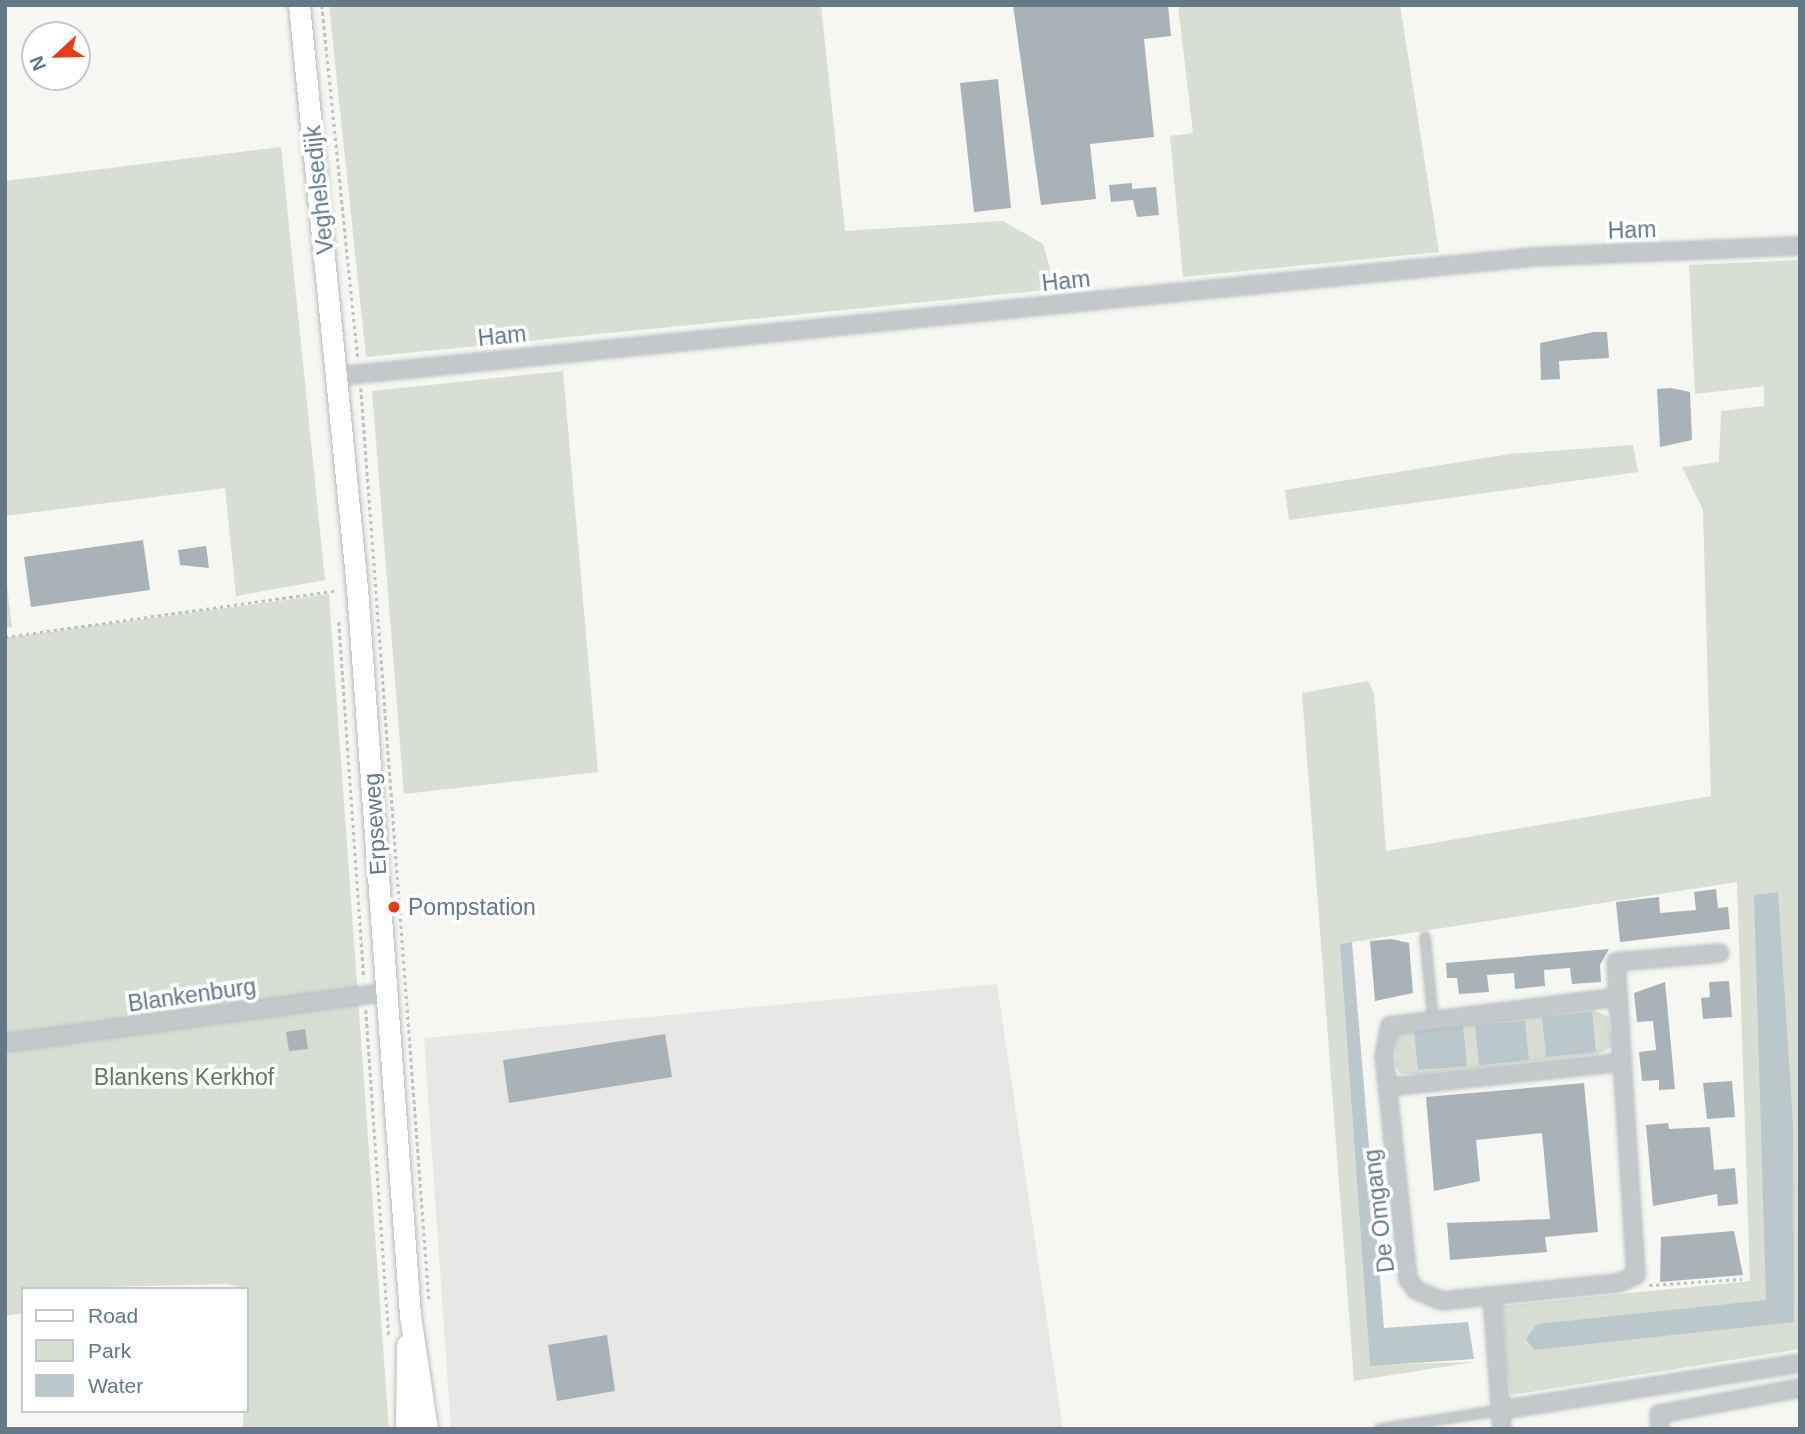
<!DOCTYPE html>
<style>
body{margin:0}
#map{position:relative;width:1805px;height:1434px;overflow:hidden;background:#f6f6f2;font-family:Arial,sans-serif}
div>[style]{position:absolute}
.built>*{inset:0;background:#e7e7e5}
.green>*{inset:0;background:#d8ded3}
.water>*{inset:0;background:#bac8cc}
.building>*{inset:0;background:#a9b3b7}
.path>*{height:2.5px;margin-top:-1.25px;transform-origin:0;background:repeating-linear-gradient(90deg,#bfc1c3 0 3.5px,transparent 0 7px)}
.roads{filter:drop-shadow(0 0 2px #b5bcbf) drop-shadow(0 0 2px #b5bcbf)}
.lane>*{height:8px;margin:-4px;padding:0 4px;transform-origin:4px;border-radius:4px;background:#c3c8ca}
.street>*{height:16px;margin:-8px;padding:0 8px;transform-origin:8px;border-radius:8px;background:#c3c8ca}
.secondary>*{height:21px;margin:-10.5px;padding:0 10.5px;transform-origin:10.5px;border-radius:10.5px;background:#fff}
.dots>*{width:19px;height:19px;translate:-50% -50%;box-sizing:border-box;border:4px solid #fff;border-radius:50%}
span{translate:-50% -50%;white-space:nowrap;text-align:center;line-height:1.15;-webkit-text-stroke:7px #fff;paint-order:stroke}
.street-label{font-size:23px;color:#637985}
.poi-label{font-size:23px;color:#637985}
.left{translate:0 -50%;text-align:left}
.park-label{font-size:23px;color:#66775e}
.frame{position:absolute;inset:0;border:7px solid #637985;pointer-events:none}
.legend{position:absolute;left:21px;top:1287px;width:228px;height:126px;box-sizing:border-box;background:#fff;border:2px solid #c1c9ce;margin:0;padding:9px 12px;list-style:none;font-size:21px;color:#637985}
.legend li{display:flex;align-items:center;gap:14px;height:35px}
.legend b{width:35px;border:2px solid #c1c9ce}
.north{position:absolute;left:21px;top:21px;width:70px;height:70px;box-sizing:border-box;background:#fff;border:2px solid #c1c9ce;border-radius:50%;rotate:248deg;font-size:19px;font-weight:700;line-height:28px;text-align:center;color:#637985}
.north::after{content:'';display:block;margin:auto;width:24px;height:32px;background:#ee381a;clip-path:polygon(50% 0,100% 100%,50% 72%,0 100%)}
</style>
<div id="map">
<div class="built">
<div style="clip-path:polygon(997px 984px,1063px 1429px,451px 1429px,424px 1038px)"></div>
</div>
<div class="green">
<div style="clip-path:polygon(329px 5px,821px 5px,845px 231px,1003px 221px,1043px 244px,1056px 289px,366px 357px)"></div>
<div style="clip-path:polygon(1178px 5px,1400px 5px,1439px 252px,1183px 277px,1170px 136px,1193px 133px)"></div>
<div style="clip-path:polygon(281px 147px,325px 580px,236px 596px,225px 488px,5px 516px,5px 181px)"></div>
<div style="clip-path:polygon(1800px 260px,1800px 1349px,1511px 1395px,1508px 1377px,1502px 1306px,1750px 1281px,1737px 882px,1340px 944px,1370px 1365px,1474px 1362px,1354px 1381px,1302px 693px,1368px 681px,1374px 693px,1386px 851px,1711px 796px,1703px 510px,1682px 467px,1719px 462px,1721px 411px,1764px 406px,1764px 386px,1695px 394px,1689px 265px)"></div>
<div style="clip-path:polygon(563px 371px,598px 772px,404px 794px,372px 391px)"></div>
<div style="clip-path:polygon(1633px 445px,1638px 472px,1289px 520px,1285px 490px,1510px 454px)"></div>
<div style="clip-path:polygon(5px 570px,12px 627px,5px 628px)"></div>
<div style="clip-path:polygon(329px 594px,389px 1429px,243px 1429px,247px 1289px,227px 1284px,23px 1289px,23px 1313px,5px 1316px,5px 638px)"></div>
<div style="clip-path:polygon(1592px 1010px,1608px 1016px,1612px 1047px,1598px 1054px,1417px 1074px,1400px 1074px,1395px 1064px,1397px 1030px)"></div>
</div>
<div class="water">
<div style="clip-path:polygon(1778px 892px,1793px 1123px,1794px 1322px,1534px 1350px,1526px 1339px,1537px 1324px,1766px 1300px,1754px 895px)"></div>
<div style="clip-path:polygon(1352px 942px,1384px 1328px,1468px 1322px,1474px 1359px,1370px 1366px,1340px 944px)"></div>
<div style="clip-path:polygon(1592px 1012px,1596px 1052px,1546px 1057px,1542px 1017px)"></div>
<div style="clip-path:polygon(1525px 1021px,1529px 1060px,1479px 1065px,1475px 1025px)"></div>
<div style="clip-path:polygon(1463px 1026px,1467px 1066px,1418px 1070px,1414px 1031px)"></div>
</div>
<div class="building">
<div style="clip-path:polygon(1013px 5px,1168px 5px,1171px 36px,1144px 39px,1154px 137px,1090px 144px,1096px 199px,1041px 205px)"></div>
<div style="clip-path:polygon(998px 79px,1011px 208px,974px 212px,960px 83px)"></div>
<div style="clip-path:polygon(1132px 183px,1132px 189px,1156px 187px,1159px 215px,1137px 217px,1133px 200px,1111px 202px,1109px 185px)"></div>
<div style="clip-path:polygon(1594px 332px,1607px 332px,1609px 358px,1559px 361px,1560px 379px,1541px 380px,1540px 343px)"></div>
<div style="clip-path:polygon(1671px 388px,1690px 392px,1692px 440px,1660px 447px,1657px 389px)"></div>
<div style="clip-path:polygon(143px 540px,150px 590px,31px 607px,24px 557px)"></div>
<div style="clip-path:polygon(206px 546px,209px 568px,180px 565px,178px 550px)"></div>
<div style="clip-path:polygon(1716px 889px,1718px 908px,1728px 907px,1730px 929px,1620px 942px,1616px 902px,1659px 897px,1660px 913px,1696px 910px,1694px 892px)"></div>
<div style="clip-path:polygon(1392px 939px,1409px 943px,1413px 993px,1375px 1001px,1370px 941px)"></div>
<div style="clip-path:polygon(1609px 949px,1600px 965px,1601px 982px,1572px 984px,1570px 968px,1544px 970px,1545px 986px,1515px 989px,1514px 973px,1487px 975px,1489px 992px,1459px 994px,1457px 978px,1447px 978px,1446px 963px)"></div>
<div style="clip-path:polygon(1729px 981px,1732px 1017px,1703px 1019px,1701px 998px,1710px 997px,1709px 982px)"></div>
<div style="clip-path:polygon(1665px 982px,1675px 1089px,1659px 1090px,1659px 1080px,1642px 1081px,1639px 1052px,1656px 1050px,1653px 1021px,1637px 1022px,1634px 993px)"></div>
<div style="clip-path:polygon(305px 1029px,308px 1049px,289px 1051px,286px 1032px)"></div>
<div style="clip-path:polygon(665px 1034px,672px 1077px,509px 1103px,503px 1060px)"></div>
<div style="clip-path:polygon(1732px 1081px,1735px 1117px,1707px 1119px,1703px 1083px)"></div>
<div style="clip-path:polygon(1584px 1083px,1598px 1232px,1545px 1237px,1547px 1252px,1450px 1260px,1447px 1223px,1550px 1219px,1542px 1133px,1476px 1140px,1480px 1181px,1434px 1191px,1426px 1097px)"></div>
<div style="clip-path:polygon(1668px 1123px,1669px 1129px,1710px 1127px,1714px 1170px,1735px 1168px,1738px 1204px,1718px 1206px,1717px 1194px,1653px 1206px,1646px 1125px)"></div>
<div style="clip-path:polygon(1734px 1231px,1743px 1275px,1660px 1282px,1661px 1237px)"></div>
<div style="clip-path:polygon(607px 1335px,615px 1391px,557px 1401px,548px 1345px)"></div>
</div>
<div class="path">
<div style="left:322px;top:5px;width:354px;rotate:84.2deg"></div>
<div style="left:361px;top:388px;width:914px;rotate:85.73deg"></div>
<div style="left:339px;top:622px;width:357px;rotate:86deg"></div>
<div style="left:5px;top:637px;width:336px;rotate:-8deg"></div>
<div style="left:366px;top:1010px;width:329px;rotate:86deg"></div>
<div style="left:1649px;top:1285px;width:93px;rotate:-3.7deg"></div>
</div>
<div class="roads">
<div class="lane">
<div style="left:1425px;top:937px;width:80px;rotate:84.3deg"></div>
<div style="left:1380px;top:1429px;width:122px;rotate:-8.9deg"></div>
</div>
<div class="street">
<div style="left:339px;top:376px;width:1201px;rotate:-5.69deg"></div>
<div style="left:1534px;top:257px;width:266px;rotate:-2.4deg"></div>
<div style="left:1618px;top:997px;width:279px;rotate:86.3deg"></div>
<div style="left:1636px;top:1275px;width:20px;rotate:156deg"></div>
<div style="left:1618px;top:1283px;width:177px;rotate:174.2deg"></div>
<div style="left:1442px;top:1301px;width:28px;rotate:-157deg"></div>
<div style="left:1416px;top:1290px;width:14px;rotate:-126deg"></div>
<div style="left:1408px;top:1279px;width:224px;rotate:-96.1deg"></div>
<div style="left:1384px;top:1056px;width:31px;rotate:-79deg"></div>
<div style="left:1390px;top:1026px;width:230px;rotate:-7.2deg"></div>
<div style="left:1618px;top:997px;width:35px;rotate:-93deg"></div>
<div style="left:1616px;top:962px;width:104px;rotate:-4.9deg"></div>
<div style="left:5px;top:1043px;width:384px;rotate:-7.6deg"></div>
<div style="left:1388px;top:1087px;width:235px;rotate:-6.1deg"></div>
<div style="left:1492px;top:1296px;width:133px;rotate:85.7deg"></div>
<div style="left:1501px;top:1410px;width:303px;rotate:-8.9deg"></div>
<div style="left:1660px;top:1429px;width:15px;rotate:-94deg"></div>
<div style="left:1659px;top:1414px;width:143px;rotate:-10.4deg"></div>
</div>
<div class="secondary">
<div style="left:299px;top:5px;width:586px;rotate:84.32deg"></div>
<div style="left:357px;top:588px;width:729px;rotate:85.83deg"></div>
<div style="left:410px;top:1315px;width:115px;rotate:81.5deg"></div>
<div style="left:406px;top:1429px;width:84px;rotate:-89.3deg"></div>
</div>
</div>
<div class="dots">
<div style="left:394px;top:907px;background:#ee381a"></div>
</div>
<div class="street-label">
<span style="left:319px;top:190px;rotate:-96deg">Veghelsedijk</span>
<span style="left:1632px;top:230px;rotate:-2deg">Ham</span>
<span style="left:1066px;top:281px;rotate:-6deg">Ham</span>
<span style="left:502px;top:336px;rotate:-6deg">Ham</span>
<span style="left:375px;top:824px;rotate:-94deg">Erpseweg</span>
<span style="left:192px;top:995px;rotate:-8deg">Blankenburg</span>
<span style="left:1379px;top:1211px;rotate:-97deg">De Omgang</span>
</div>
<div class="poi-label">
<span class="left" style="left:408px;top:907px">Pompstation</span>
</div>
<div class="park-label">
<span style="left:184px;top:1077px">Blankens Kerkhof</span>
</div>
<div class="frame"></div>
<ul class="legend">
<li><b style="height:9px;background:#fff"></b>Road</li>
<li><b style="height:19px;background:#d8ded3"></b>Park</li>
<li><b style="height:19px;background:#bac8cc"></b>Water</li>
</ul>
<div class="north">N</div>
</div>
